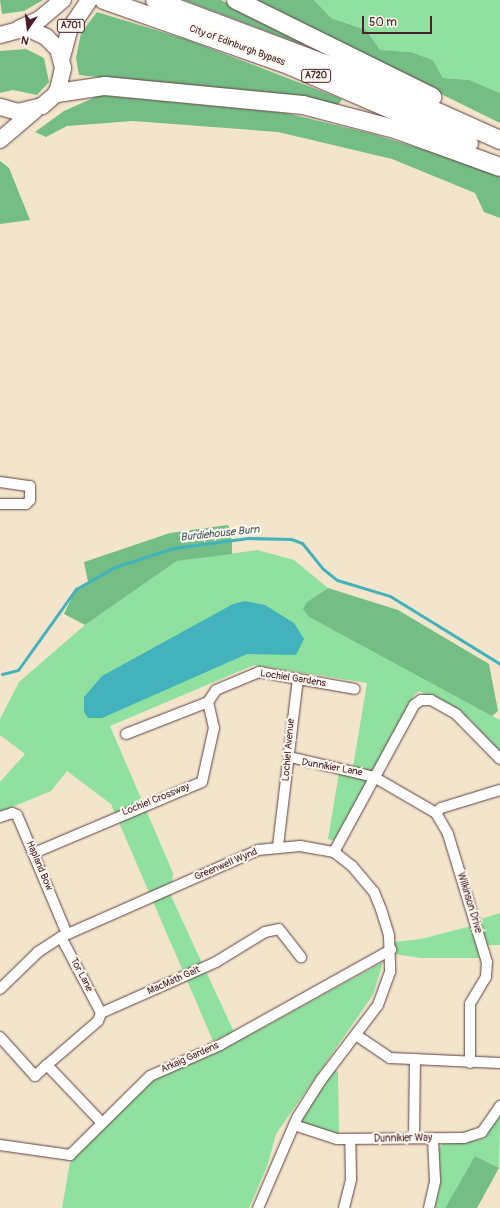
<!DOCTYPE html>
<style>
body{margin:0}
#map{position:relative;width:500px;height:1208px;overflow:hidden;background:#f2e5cb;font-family:Pangolin,sans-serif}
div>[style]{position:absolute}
.green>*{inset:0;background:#90e09f}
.forest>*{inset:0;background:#74be86}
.water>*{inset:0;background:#42b2bc}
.stream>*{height:3px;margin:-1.5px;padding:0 1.5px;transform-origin:1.5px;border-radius:1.5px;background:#42b2bc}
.roads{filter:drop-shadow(0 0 1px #633d43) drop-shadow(0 0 1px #633d43)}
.street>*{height:10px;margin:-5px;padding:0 5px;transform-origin:5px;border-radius:5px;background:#fff}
.primary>*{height:16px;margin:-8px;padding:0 8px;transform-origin:8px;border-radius:8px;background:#fff}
.highway>*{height:18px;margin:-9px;padding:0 9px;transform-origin:9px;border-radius:9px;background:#fff}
span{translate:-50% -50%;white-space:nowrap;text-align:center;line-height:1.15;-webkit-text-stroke:4px #fbf7ec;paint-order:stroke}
.shield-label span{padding:1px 3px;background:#fbf7ec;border:1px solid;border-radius:3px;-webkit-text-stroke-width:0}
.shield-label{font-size:9px;color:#4a1f2b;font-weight:700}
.street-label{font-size:10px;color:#4a1f2b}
.water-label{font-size:11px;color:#475a65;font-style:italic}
.north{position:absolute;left:8px;top:8px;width:40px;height:40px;-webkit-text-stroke:3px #fbf7ec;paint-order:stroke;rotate:194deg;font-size:11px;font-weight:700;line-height:16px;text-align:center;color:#4a1f2b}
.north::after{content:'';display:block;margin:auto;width:14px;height:18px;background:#4a1f2b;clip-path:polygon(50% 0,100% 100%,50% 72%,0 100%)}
.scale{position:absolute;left:362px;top:16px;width:70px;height:18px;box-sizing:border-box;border:2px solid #4a1f2b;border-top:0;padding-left:5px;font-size:12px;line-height:14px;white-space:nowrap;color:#4a1f2b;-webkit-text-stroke:3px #fbf7ec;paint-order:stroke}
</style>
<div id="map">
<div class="green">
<div style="clip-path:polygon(314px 0,500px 0,500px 93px,469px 80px,443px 78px,433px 60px,411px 52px,379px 50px,366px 30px,331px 18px)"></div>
<div style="clip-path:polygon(257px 550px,294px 560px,328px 588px,307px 602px,309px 617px,500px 720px,500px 753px,470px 719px,420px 691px,415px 694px,372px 772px,353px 767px,367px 683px,254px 665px,110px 726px,173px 873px,171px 896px,234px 1032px,213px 1041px,111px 804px,67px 771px,51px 791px,0 812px,0 782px,25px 754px,0 735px,0 719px,19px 682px,85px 625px,177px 561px)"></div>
<div style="clip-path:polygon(339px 773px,369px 779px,335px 841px,328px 839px)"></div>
<div style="clip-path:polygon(500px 913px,500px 945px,485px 945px,478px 920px)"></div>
<div style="clip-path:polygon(471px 926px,480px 958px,421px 958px,394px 954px,394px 942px,421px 939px)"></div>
<div style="clip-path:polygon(383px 962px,373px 995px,276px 1134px,268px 1164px,249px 1208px,62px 1208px,70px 1162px,153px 1079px,224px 1049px)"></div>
<div style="clip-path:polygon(334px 1070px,338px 1072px,339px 1136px,301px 1125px,300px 1120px)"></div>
<div style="clip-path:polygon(500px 1116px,499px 1168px,475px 1156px,445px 1208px,435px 1208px,440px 1185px,439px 1148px,444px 1143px,483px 1139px)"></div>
</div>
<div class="forest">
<div style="clip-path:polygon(0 0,43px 0,24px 11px,2px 14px)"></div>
<div style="clip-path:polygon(184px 0,221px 0,306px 39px,303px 45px)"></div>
<div style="clip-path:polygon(250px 0,314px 0,331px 18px,366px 30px,380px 50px,411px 52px,433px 60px,443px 78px,469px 80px,500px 93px,500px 123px)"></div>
<div style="clip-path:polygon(97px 12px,188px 40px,342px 99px,336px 109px,287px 97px,79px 75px,76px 58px,81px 33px)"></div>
<div style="clip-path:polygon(26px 49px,44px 58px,49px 82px,37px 95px,13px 90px,0 93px,0 51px)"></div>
<div style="clip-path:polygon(100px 95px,286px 113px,373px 134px,471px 164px,500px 177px,500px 218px,484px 212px,475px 193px,392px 159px,278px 132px,133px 121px,67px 126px,46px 137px,35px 132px,64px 111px)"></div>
<div style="clip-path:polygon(0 161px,9px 168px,30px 220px,0 224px)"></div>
<div style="clip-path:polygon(228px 525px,232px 535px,232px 554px,177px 561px,85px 625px,64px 614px,76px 589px,88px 582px,84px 562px,170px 533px)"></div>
<div style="clip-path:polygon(328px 588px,398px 610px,489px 664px,498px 711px,492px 716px,309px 617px,303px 609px,307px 602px)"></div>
<div style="clip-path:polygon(475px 1156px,499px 1168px,477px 1208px,445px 1208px)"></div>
</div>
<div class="water">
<div style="clip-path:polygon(245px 601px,265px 605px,294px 623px,304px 639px,296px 655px,247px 654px,102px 718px,88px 718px,84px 712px,84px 697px,102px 676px,233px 604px)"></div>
</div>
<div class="stream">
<div style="left:2px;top:674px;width:16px;rotate:-14deg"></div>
<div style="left:18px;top:670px;width:100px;rotate:-54.4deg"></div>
<div style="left:76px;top:589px;width:45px;rotate:-29.4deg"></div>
<div style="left:115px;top:567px;width:61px;rotate:-18.1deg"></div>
<div style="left:173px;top:548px;width:76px;rotate:-7.6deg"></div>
<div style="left:248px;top:538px;width:43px;rotate:1.3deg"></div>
<div style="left:291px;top:539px;width:12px;rotate:20deg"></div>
<div style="left:302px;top:543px;width:32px;rotate:51deg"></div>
<div style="left:322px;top:568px;width:19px;rotate:39deg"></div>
<div style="left:337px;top:580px;width:55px;rotate:16.8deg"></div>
<div style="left:390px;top:596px;width:129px;rotate:31.7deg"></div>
</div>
<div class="roads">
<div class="street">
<div style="left:0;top:482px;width:30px;rotate:8deg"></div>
<div style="left:30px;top:486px;width:14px;rotate:90deg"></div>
<div style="left:30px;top:500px;width:6px;rotate:135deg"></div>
<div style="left:26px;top:504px;width:26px;rotate:180deg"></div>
<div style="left:208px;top:702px;width:14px;rotate:-56deg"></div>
<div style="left:216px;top:690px;width:47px;rotate:-22.7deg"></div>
<div style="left:259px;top:672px;width:97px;rotate:10deg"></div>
<div style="left:126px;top:734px;width:88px;rotate:-21.3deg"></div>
<div style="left:290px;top:757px;width:86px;rotate:13.4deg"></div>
<div style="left:374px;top:777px;width:72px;rotate:30.1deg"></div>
<div style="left:436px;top:813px;width:24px;rotate:60deg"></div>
<div style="left:448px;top:834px;width:134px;rotate:73.1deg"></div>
<div style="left:487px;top:962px;width:15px;rotate:94deg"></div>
<div style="left:486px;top:977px;width:31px;rotate:121deg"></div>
<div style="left:470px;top:1004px;width:59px;rotate:90deg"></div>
<div style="left:436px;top:813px;width:7px;rotate:-45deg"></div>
<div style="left:441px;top:808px;width:62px;rotate:-17deg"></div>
<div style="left:0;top:817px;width:13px;rotate:-18deg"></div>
<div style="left:12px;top:813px;width:5px;rotate:22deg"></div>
<div style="left:17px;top:815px;width:129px;rotate:67.2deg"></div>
<div style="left:278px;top:846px;width:168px;rotate:-83.2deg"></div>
<div style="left:334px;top:852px;width:167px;rotate:-61.4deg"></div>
<div style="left:414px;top:705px;width:9px;rotate:-36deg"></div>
<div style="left:421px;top:700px;width:10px"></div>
<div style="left:431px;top:700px;width:29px;rotate:29deg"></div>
<div style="left:456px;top:714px;width:63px;rotate:45.6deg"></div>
<div style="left:34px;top:853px;width:182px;rotate:-22.9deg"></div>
<div style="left:202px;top:782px;width:55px;rotate:-77.5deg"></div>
<div style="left:214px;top:728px;width:27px;rotate:-103deg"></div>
<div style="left:61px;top:937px;width:86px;rotate:62.2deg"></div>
<div style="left:0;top:989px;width:53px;rotate:-44.2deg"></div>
<div style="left:38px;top:952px;width:27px;rotate:-33deg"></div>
<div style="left:61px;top:937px;width:215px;rotate:-23.8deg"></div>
<div style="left:258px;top:850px;width:42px;rotate:-5.4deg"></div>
<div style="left:300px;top:846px;width:35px;rotate:10deg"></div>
<div style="left:334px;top:852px;width:23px;rotate:38deg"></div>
<div style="left:352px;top:866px;width:34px;rotate:50deg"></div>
<div style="left:374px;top:892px;width:18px;rotate:68deg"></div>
<div style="left:381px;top:909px;width:28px;rotate:73deg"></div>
<div style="left:389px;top:936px;width:36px;rotate:88deg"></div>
<div style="left:390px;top:972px;width:35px;rotate:110deg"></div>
<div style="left:378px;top:1005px;width:94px;rotate:127.2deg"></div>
<div style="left:321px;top:1080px;width:45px;rotate:122.3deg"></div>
<div style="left:297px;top:1118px;width:98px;rotate:113.4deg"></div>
<div style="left:356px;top:1035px;width:41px;rotate:34.1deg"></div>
<div style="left:390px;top:1058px;width:110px;rotate:2.6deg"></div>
<div style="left:0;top:1037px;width:52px;rotate:48.1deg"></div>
<div style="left:35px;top:1076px;width:16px;rotate:-43deg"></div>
<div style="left:47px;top:1065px;width:79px;rotate:46.5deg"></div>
<div style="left:47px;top:1065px;width:67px;rotate:-40.8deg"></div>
<div style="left:98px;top:1021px;width:9px;rotate:-69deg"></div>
<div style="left:101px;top:1013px;width:126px;rotate:-23.9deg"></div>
<div style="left:216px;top:962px;width:57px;rotate:-31.5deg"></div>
<div style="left:265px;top:932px;width:14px;rotate:-12deg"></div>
<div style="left:279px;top:929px;width:36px;rotate:52deg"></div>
<div style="left:294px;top:1125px;width:45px;rotate:18deg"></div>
<div style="left:337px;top:1139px;width:127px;rotate:-0.5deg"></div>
<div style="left:464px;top:1138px;width:19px;rotate:-18deg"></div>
<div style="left:482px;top:1132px;width:32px;rotate:-55deg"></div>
<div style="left:414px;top:1138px;width:79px;rotate:-89.3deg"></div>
<div style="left:0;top:1145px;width:71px;rotate:8.1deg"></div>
<div style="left:70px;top:1155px;width:112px;rotate:-44.6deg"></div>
<div style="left:150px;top:1076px;width:77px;rotate:-23.9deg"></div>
<div style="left:220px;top:1045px;width:196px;rotate:-29.1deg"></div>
<div style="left:344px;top:1208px;width:30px;rotate:-76deg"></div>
<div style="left:351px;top:1179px;width:39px;rotate:-91deg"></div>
<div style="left:429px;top:1208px;width:28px;rotate:-77deg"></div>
<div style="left:435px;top:1181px;width:43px;rotate:-92.7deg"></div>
</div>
<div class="primary">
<div style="left:20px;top:28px;width:22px;rotate:-24deg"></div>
<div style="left:40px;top:19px;width:30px;rotate:-40deg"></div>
<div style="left:0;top:35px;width:28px;rotate:-15deg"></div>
<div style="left:27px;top:28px;width:21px;rotate:25deg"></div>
<div style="left:46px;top:37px;width:17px;rotate:45deg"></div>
<div style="left:58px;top:49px;width:20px;rotate:75deg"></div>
<div style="left:63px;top:68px;width:26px;rotate:103deg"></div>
<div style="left:57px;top:93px;width:20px;rotate:139deg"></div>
<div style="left:42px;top:106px;width:25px;rotate:166deg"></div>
<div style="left:18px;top:112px;width:19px;rotate:-164deg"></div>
<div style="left:62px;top:57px;width:28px;rotate:-75deg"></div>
<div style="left:69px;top:30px;width:36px;rotate:-56deg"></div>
<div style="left:0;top:140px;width:46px;rotate:-40.6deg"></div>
</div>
<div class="highway">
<div style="left:104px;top:0;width:198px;rotate:19.4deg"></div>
<div style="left:291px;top:66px;width:194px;rotate:23.4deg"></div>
<div style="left:155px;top:0;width:216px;rotate:20.6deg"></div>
<div style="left:357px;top:76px;width:157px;rotate:24.1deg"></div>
<div style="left:236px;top:0;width:219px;rotate:26.3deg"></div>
<div style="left:57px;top:93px;width:49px;rotate:-8.3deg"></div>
<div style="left:105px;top:86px;width:199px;rotate:5.5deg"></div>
<div style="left:303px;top:105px;width:98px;rotate:14.7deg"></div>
<div style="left:398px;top:130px;width:109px;rotate:19.9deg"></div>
</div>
</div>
<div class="shield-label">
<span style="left:71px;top:26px">A701</span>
<span style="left:316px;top:76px">A720</span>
</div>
<div class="street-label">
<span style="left:237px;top:46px;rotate:20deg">City of Edinburgh Bypass</span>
<span style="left:293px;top:679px;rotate:9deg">Lochiel Gardens</span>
<span style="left:289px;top:750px;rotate:-85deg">Lochiel Avenue</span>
<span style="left:332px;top:768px;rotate:10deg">Dunnikier Lane</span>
<span style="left:156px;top:800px;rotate:-22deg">Lochiel Crossway</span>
<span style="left:226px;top:865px;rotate:-23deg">Greenwell Wynd</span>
<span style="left:39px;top:866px;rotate:67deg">Hapland Bow</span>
<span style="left:469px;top:903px;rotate:73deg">Wilkinson Drive</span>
<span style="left:81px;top:975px;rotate:62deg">Tor Lane</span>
<span style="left:174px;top:981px;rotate:-24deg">MacMath Gait</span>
<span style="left:190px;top:1058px;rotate:-24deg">Arkaig Gardens</span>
<span style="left:403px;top:1139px;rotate:-1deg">Dunnikier Way</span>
</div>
<div class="water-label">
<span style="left:220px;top:534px;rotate:-6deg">Burdiehouse Burn</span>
</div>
<div class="north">N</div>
<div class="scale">50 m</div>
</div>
